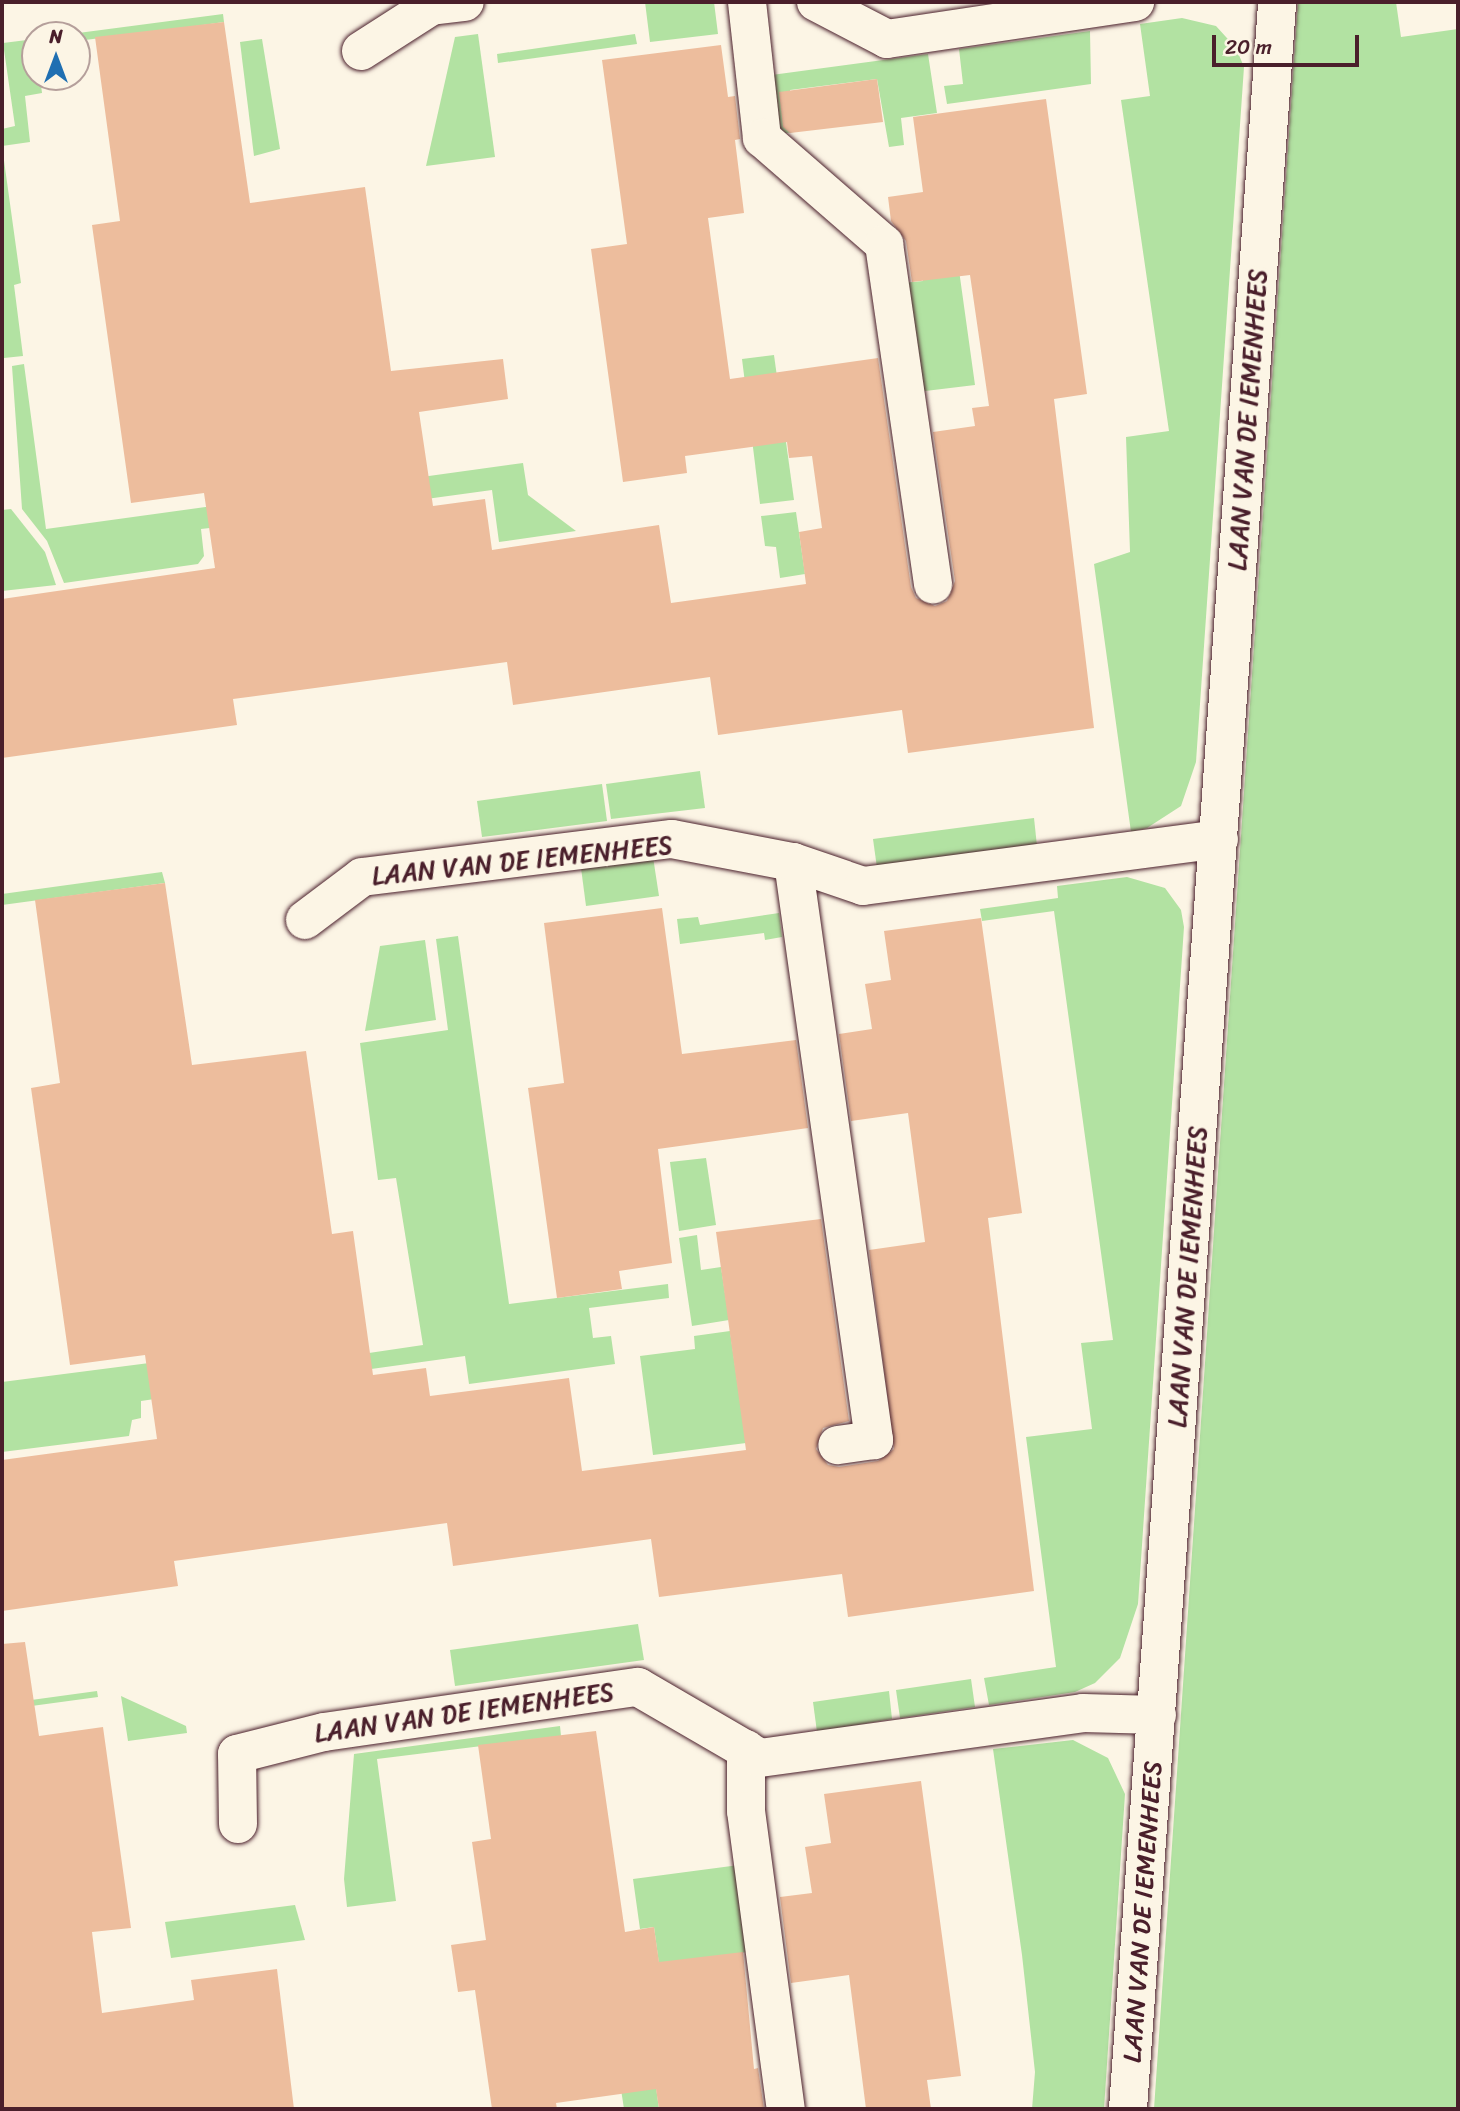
<!DOCTYPE html>
<style>
body{margin:0}
#map{position:relative;width:1460px;height:2111px;overflow:hidden;background:#fcf5e5;font-family:Sriracha,sans-serif}
div>[style]{position:absolute}
.green>*{inset:0;background:#b2e2a2}
.building>*{inset:0;background:#edbd9d}
.roads{filter:drop-shadow(0 0 2px #4a1f2b) drop-shadow(0 0 2px #4a1f2b)}
.minor>*{height:38px;margin:-19px;padding:0 19px;transform-origin:19px;border-radius:19px;background:#fcf5e5}
span{translate:-50% -50%;white-space:nowrap;text-align:center;line-height:1.15;-webkit-text-stroke:6px #fcf5e5;paint-order:stroke}
.street-label{font-size:26px;color:#4a1f2b}
.frame{position:absolute;inset:0;border:4px solid #4a1f2b;pointer-events:none}
.north{position:absolute;left:21px;top:21px;width:70px;height:70px;box-sizing:border-box;background:#fcf5e5;border:2px solid #b59f9b;border-radius:50%;rotate:0deg;font-size:19px;font-weight:700;line-height:28px;text-align:center;color:#4a1f2b}
.north::after{content:'';display:block;margin:auto;width:24px;height:32px;background:#1f6fb2;clip-path:polygon(50% 0,100% 100%,50% 72%,0 100%)}
.scale{position:absolute;left:1212px;top:35px;width:147px;height:32px;box-sizing:border-box;border:4px solid #4a1f2b;border-top:0;padding-left:9px;font-size:21px;line-height:24px;white-space:nowrap;color:#4a1f2b;-webkit-text-stroke:5px #fcf5e5;paint-order:stroke}
</style>
<div id="map">
<div class="green">
<div style="clip-path:polygon(645px 2px,714px 2px,718px 34px,650px 42px)"></div>
<div style="clip-path:polygon(1298px 2px,1396px 2px,1401px 37px,1458px 29px,1458px 2109px,1154px 2109px)"></div>
<div style="clip-path:polygon(223px 14px,224px 22px,196px 26px,77px 41px,77px 35px,63px 35px)"></div>
<div style="clip-path:polygon(1182px 18px,1216px 26px,1236px 48px,1244px 67px,1196px 762px,1181px 806px,1147px 828px,1131px 832px,1094px 564px,1130px 552px,1126px 437px,1169px 431px,1121px 100px,1150px 96px,1140px 24px)"></div>
<div style="clip-path:polygon(1090px 31px,1091px 84px,947px 104px,944px 86px,963px 84px,959px 49px)"></div>
<div style="clip-path:polygon(478px 34px,495px 157px,426px 166px,455px 37px)"></div>
<div style="clip-path:polygon(635px 34px,637px 44px,498px 63px,497px 54px)"></div>
<div style="clip-path:polygon(35px 39px,35px 77px,40px 77px,42px 93px,25px 96px,30px 142px,2px 146px,2px 129px,15px 126px,3px 43px)"></div>
<div style="clip-path:polygon(262px 39px,280px 149px,254px 156px,240px 42px)"></div>
<div style="clip-path:polygon(928px 54px,937px 113px,901px 118px,904px 145px,889px 147px,877px 79px,790px 90px,794px 132px,772px 135px,764px 76px)"></div>
<div style="clip-path:polygon(2px 146px,21px 283px,14px 285px,23px 356px,4px 358px)"></div>
<div style="clip-path:polygon(958px 263px,975px 385px,917px 392px,902px 283px,923px 281px,921px 268px)"></div>
<div style="clip-path:polygon(774px 355px,794px 500px,760px 504px,742px 359px)"></div>
<div style="clip-path:polygon(24px 364px,46px 529px,249px 501px,253px 523px,201px 529px,204px 556px,198px 564px,64px 583px,47px 541px,22px 509px,12px 366px)"></div>
<div style="clip-path:polygon(523px 463px,528px 495px,576px 531px,499px 542px,492px 490px,302px 516px,299px 494px)"></div>
<div style="clip-path:polygon(11px 509px,45px 552px,56px 585px,2px 591px,2px 510px)"></div>
<div style="clip-path:polygon(796px 512px,805px 574px,780px 578px,776px 547px,765px 546px,761px 516px)"></div>
<div style="clip-path:polygon(700px 771px,705px 808px,611px 819px,606px 784px)"></div>
<div style="clip-path:polygon(602px 784px,607px 821px,482px 837px,477px 801px)"></div>
<div style="clip-path:polygon(1034px 818px,1037px 846px,877px 868px,873px 839px)"></div>
<div style="clip-path:polygon(653px 857px,659px 896px,586px 906px,581px 868px)"></div>
<div style="clip-path:polygon(162px 872px,165px 883px,2px 905px,2px 894px)"></div>
<div style="clip-path:polygon(1127px 877px,1165px 888px,1181px 910px,1184px 927px,1138px 1604px,1120px 1658px,1095px 1683px,1075px 1692px,989px 1705px,984px 1678px,1056px 1667px,1026px 1437px,1092px 1429px,1081px 1343px,1113px 1340px,1054px 911px,982px 921px,980px 909px,1058px 898px,1057px 886px)"></div>
<div style="clip-path:polygon(779px 913px,782px 937px,765px 940px,764px 933px,680px 944px,677px 919px,698px 917px,700px 925px)"></div>
<div style="clip-path:polygon(458px 936px,509px 1304px,668px 1284px,669px 1298px,589px 1308px,593px 1338px,611px 1336px,615px 1364px,469px 1384px,465px 1356px,242px 1387px,241px 1372px,423px 1345px,396px 1178px,378px 1180px,360px 1043px,448px 1030px,436px 939px)"></div>
<div style="clip-path:polygon(425px 940px,436px 1020px,365px 1031px,380px 946px)"></div>
<div style="clip-path:polygon(706px 1158px,716px 1225px,679px 1231px,670px 1162px)"></div>
<div style="clip-path:polygon(697px 1235px,701px 1270px,721px 1267px,729px 1320px,692px 1326px,679px 1238px)"></div>
<div style="clip-path:polygon(730px 1331px,746px 1443px,653px 1455px,640px 1356px,695px 1349px,694px 1336px)"></div>
<div style="clip-path:polygon(188px 1358px,195px 1393px,141px 1401px,141px 1418px,132px 1420px,129px 1436px,2px 1452px,2px 1382px)"></div>
<div style="clip-path:polygon(638px 1624px,644px 1660px,455px 1686px,450px 1650px)"></div>
<div style="clip-path:polygon(971px 1679px,975px 1707px,900px 1718px,896px 1690px)"></div>
<div style="clip-path:polygon(97px 1691px,98px 1697px,2px 1710px,2px 1704px)"></div>
<div style="clip-path:polygon(889px 1691px,892px 1719px,817px 1732px,813px 1702px)"></div>
<div style="clip-path:polygon(121px 1696px,186px 1726px,187px 1733px,128px 1741px)"></div>
<div style="clip-path:polygon(560px 1726px,561px 1736px,377px 1759px,396px 1901px,347px 1907px,344px 1879px,354px 1754px)"></div>
<div style="clip-path:polygon(1073px 1740px,1108px 1758px,1125px 1794px,1104px 2109px,1032px 2109px,1035px 2072px,1022px 1955px,993px 1749px)"></div>
<div style="clip-path:polygon(739px 1865px,748px 1952px,659px 1964px,654px 1927px,640px 1929px,633px 1879px)"></div>
<div style="clip-path:polygon(295px 1905px,305px 1940px,171px 1958px,165px 1922px)"></div>
<div style="clip-path:polygon(652px 2058px,659px 2109px,624px 2109px,617px 2063px)"></div>
</div>
<div class="building">
<div style="clip-path:polygon(224px 22px,250px 203px,365px 187px,391px 371px,503px 359px,508px 399px,419px 412px,433px 506px,485px 499px,492px 550px,659px 525px,671px 603px,806px 584px,799px 532px,822px 528px,812px 456px,789px 458px,787px 442px,685px 456px,687px 473px,623px 482px,591px 249px,627px 244px,602px 60px,721px 45px,728px 97px,735px 96px,740px 139px,735px 140px,744px 213px,708px 218px,730px 379px,878px 358px,911px 587px,916px 598px,935px 606px,947px 601px,955px 581px,933px 432px,975px 426px,972px 408px,989px 406px,970px 275px,912px 282px,906px 241px,891px 221px,888px 197px,923px 192px,913px 117px,1046px 99px,1087px 394px,1054px 399px,1094px 728px,908px 753px,902px 710px,718px 735px,710px 677px,513px 705px,507px 662px,233px 699px,237px 725px,2px 758px,2px 599px,215px 568px,204px 493px,131px 503px,92px 225px,120px 221px,95px 37px)"></div>
<div style="clip-path:polygon(877px 79px,883px 122px,790px 133px,783px 127px,779px 92px)"></div>
<div style="clip-path:polygon(165px 883px,192px 1065px,306px 1051px,332px 1234px,353px 1231px,373px 1375px,426px 1368px,430px 1396px,569px 1378px,582px 1471px,746px 1450px,716px 1232px,821px 1219px,849px 1421px,823px 1428px,816px 1449px,828px 1465px,839px 1467px,878px 1461px,894px 1449px,869px 1250px,925px 1242px,908px 1113px,851px 1121px,839px 1034px,872px 1029px,865px 984px,891px 980px,884px 931px,981px 918px,1022px 1213px,988px 1218px,1034px 1591px,848px 1617px,842px 1574px,659px 1597px,651px 1539px,453px 1566px,447px 1523px,174px 1561px,178px 1586px,2px 1611px,2px 1460px,157px 1439px,145px 1355px,70px 1365px,31px 1088px,60px 1083px,35px 900px)"></div>
<div style="clip-path:polygon(662px 908px,682px 1054px,796px 1040px,808px 1128px,658px 1149px,672px 1263px,619px 1271px,622px 1289px,557px 1298px,528px 1088px,564px 1083px,544px 923px)"></div>
<div style="clip-path:polygon(25px 1642px,39px 1736px,103px 1727px,131px 1928px,92px 1932px,102px 2013px,194px 2000px,191px 1980px,277px 1969px,294px 2109px,2px 2109px,2px 1644px)"></div>
<div style="clip-path:polygon(596px 1731px,625px 1932px,654px 1927px,659px 1962px,743px 1952px,754px 2069px,758px 2068px,764px 2109px,659px 2109px,656px 2089px,556px 2103px,557px 2109px,492px 2109px,475px 1990px,458px 1992px,451px 1945px,486px 1940px,472px 1842px,491px 1839px,478px 1745px)"></div>
<div style="clip-path:polygon(921px 1781px,961px 2076px,927px 2080px,931px 2109px,866px 2109px,849px 1975px,791px 1983px,780px 1897px,812px 1893px,805px 1847px,831px 1843px,824px 1794px)"></div>
</div>
<div class="roads">
<div class="minor">
<div style="left:747px;top:2px;width:137px;rotate:83.7deg"></div>
<div style="left:762px;top:138px;width:162px;rotate:41deg"></div>
<div style="left:884px;top:244px;width:344px;rotate:81.8deg"></div>
<div style="left:816px;top:2px;width:80px;rotate:27.5deg"></div>
<div style="left:887px;top:39px;width:251px;rotate:-8.5deg"></div>
<div style="left:361px;top:51px;width:83px;rotate:-32.7deg"></div>
<div style="left:431px;top:6px;width:34px;rotate:-7deg"></div>
<div style="left:793px;top:862px;width:584px;rotate:82.02deg"></div>
<div style="left:874px;top:1440px;width:37px;rotate:172deg"></div>
<div style="left:305px;top:920px;width:71px;rotate:-37deg"></div>
<div style="left:362px;top:877px;width:312px;rotate:-7deg"></div>
<div style="left:672px;top:839px;width:123px;rotate:10.8deg"></div>
<div style="left:793px;top:862px;width:74px;rotate:18.9deg"></div>
<div style="left:863px;top:886px;width:359px;rotate:-7.5deg"></div>
<div style="left:746px;top:1749px;width:62px;rotate:90deg"></div>
<div style="left:746px;top:1811px;width:301px;rotate:82.4deg"></div>
<div style="left:238px;top:1824px;width:70px;rotate:-90.8deg"></div>
<div style="left:237px;top:1754px;width:90px;rotate:-14.2deg"></div>
<div style="left:324px;top:1732px;width:317px;rotate:-8.2deg"></div>
<div style="left:638px;top:1687px;width:141px;rotate:30.2deg"></div>
<div style="left:760px;top:1758px;width:326px;rotate:-7.9deg"></div>
<div style="left:1083px;top:1713px;width:74px;rotate:1.5deg"></div>
<div style="left:1128px;top:2109px;width:2112px;rotate:-85.95deg"></div>
</div>
</div>
<div class="street-label">
<span style="left:1248px;top:420px;rotate:-86deg">LAAN VAN DE IEMENHEES</span>
<span style="left:522px;top:861px;rotate:-6deg">LAAN VAN DE IEMENHEES</span>
<span style="left:1188px;top:1277px;rotate:-86deg">LAAN VAN DE IEMENHEES</span>
<span style="left:464px;top:1713px;rotate:-8deg">LAAN VAN DE IEMENHEES</span>
<span style="left:1143px;top:1912px;rotate:-86deg">LAAN VAN DE IEMENHEES</span>
</div>
<div class="frame"></div>
<div class="north">N</div>
<div class="scale">20 m</div>
</div>
